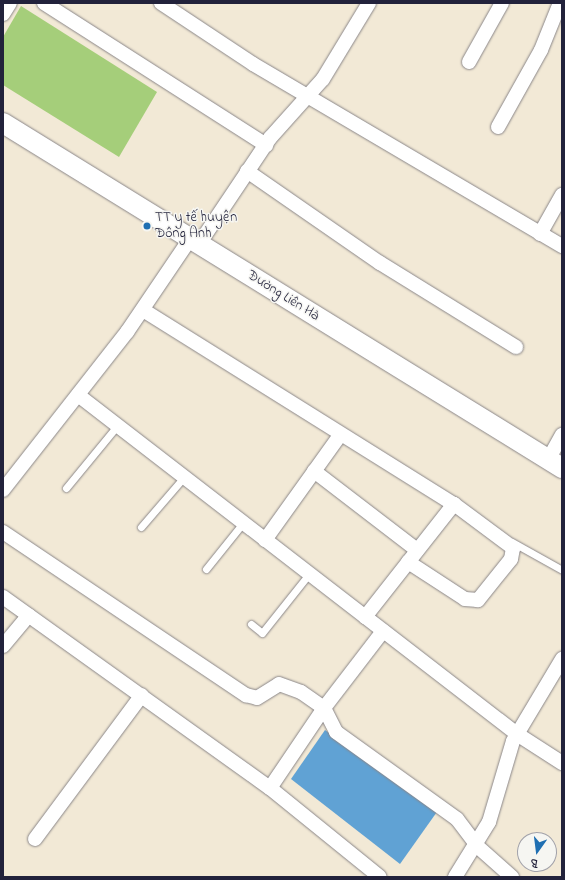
<!DOCTYPE html>
<meta charset="utf-8">
<style>
body{margin:0}
#map{position:relative;width:565px;height:880px;overflow:hidden;background:#f2e9d6;font-family:"Indie Flower",sans-serif}
div>[style]{position:absolute}
.green>*{inset:0;background:#a5ce7a}
.water>*{inset:0;background:#60a2d4}
.roads{filter:drop-shadow(0 0 1px #8a8688) drop-shadow(0 0 1px #8a8688)}
.service>*{height:7px;margin:-3.5px;padding:0 3.5px;transform-origin:3.5px;border-radius:3.5px;background:#fff}
.minor>*{height:14px;margin:-7px;padding:0 7px;transform-origin:7px;border-radius:7px;background:#fff}
.secondary>*{height:20px;margin:-10px;padding:0 10px;transform-origin:10px;border-radius:10px;background:#fff}
.dots>*{width:11px;height:11px;translate:-50% -50%;box-sizing:border-box;border:2px solid #f6f6f2;border-radius:50%}
span{translate:-50% -50%;white-space:nowrap;text-align:center;line-height:1.15;-webkit-text-stroke:3px #f6f6f2;paint-order:stroke}
.poi-label{font-size:14px;color:#22223b}
.left{translate:0 -50%;text-align:left}
.street-label{font-size:14px;color:#22223b}
.frame{position:absolute;inset:0;border:4px solid #22223b;pointer-events:none}
.north{position:absolute;left:517px;top:832px;width:40px;height:40px;box-sizing:border-box;background:#f6f6f2;border:1px solid #a1a1a9;border-radius:50%;rotate:194deg;font-size:11px;font-weight:700;line-height:16px;text-align:center;color:#22223b}
.north::after{content:'';display:block;margin:auto;width:14px;height:18px;background:#1f6fb2;clip-path:polygon(50% 0,100% 100%,50% 72%,0 100%)}
</style>
<div id="map">
<div class="green">
<div style="clip-path:polygon(21px 6px,157px 92px,119px 157px,3px 85px,3px 37px)"></div>
</div>
<div class="water">
<div style="clip-path:polygon(325px 730px,439px 809px,400px 864px,291px 779px)"></div>
</div>
<div class="roads">
<div class="service">
<div style="left:66px;top:488px;width:80px;rotate:-50.6deg"></div>
<div style="left:141px;top:527px;width:66px;rotate:-49.3deg"></div>
<div style="left:512px;top:542px;width:57px;rotate:29.2deg"></div>
<div style="left:206px;top:569px;width:59px;rotate:-51.2deg"></div>
<div style="left:251px;top:624px;width:14px;rotate:39deg"></div>
<div style="left:262px;top:633px;width:75px;rotate:-51.5deg"></div>
</div>
<div class="minor">
<div style="left:44px;top:3px;width:264px;rotate:32.6deg"></div>
<div style="left:161px;top:3px;width:110px;rotate:33.5deg"></div>
<div style="left:253px;top:64px;width:359px;rotate:30.5deg"></div>
<div style="left:3px;top:14px;width:13px;rotate:-58deg"></div>
<div style="left:469px;top:62px;width:68px;rotate:-60.8deg"></div>
<div style="left:498px;top:127px;width:88px;rotate:-60.8deg"></div>
<div style="left:541px;top:50px;width:51px;rotate:-68deg"></div>
<div style="left:247px;top:171px;width:162px;rotate:34.7deg"></div>
<div style="left:380px;top:263px;width:160px;rotate:31.7deg"></div>
<div style="left:540px;top:234px;width:45px;rotate:-60.6deg"></div>
<div style="left:199px;top:244px;width:128px;rotate:-56.2deg"></div>
<div style="left:270px;top:138px;width:79px;rotate:-48.1deg"></div>
<div style="left:323px;top:79px;width:89px;rotate:-58.8deg"></div>
<div style="left:143px;top:310px;width:367px;rotate:32deg"></div>
<div style="left:454px;top:504px;width:74px;rotate:36.7deg"></div>
<div style="left:513px;top:548px;width:11px;rotate:100deg"></div>
<div style="left:511px;top:559px;width:53px;rotate:128.8deg"></div>
<div style="left:478px;top:600px;width:13px;rotate:-176deg"></div>
<div style="left:465px;top:599px;width:68px;rotate:-147deg"></div>
<div style="left:78px;top:395px;width:555px;rotate:37.68deg"></div>
<div style="left:517px;top:734px;width:54px;rotate:32.8deg"></div>
<div style="left:548px;top:460px;width:29px;rotate:-61deg"></div>
<div style="left:314px;top:471px;width:130px;rotate:37.5deg"></div>
<div style="left:3px;top:490px;width:201px;rotate:-51.9deg"></div>
<div style="left:127px;top:332px;width:112px;rotate:-55.9deg"></div>
<div style="left:3px;top:532px;width:293px;rotate:33.9deg"></div>
<div style="left:246px;top:695px;width:11px;rotate:15deg"></div>
<div style="left:257px;top:698px;width:26px;rotate:-32deg"></div>
<div style="left:279px;top:684px;width:23px;rotate:20deg"></div>
<div style="left:301px;top:692px;width:28px;rotate:35deg"></div>
<div style="left:324px;top:708px;width:27px;rotate:63deg"></div>
<div style="left:336px;top:732px;width:149px;rotate:35.7deg"></div>
<div style="left:457px;top:819px;width:34px;rotate:53deg"></div>
<div style="left:477px;top:846px;width:47px;rotate:41.5deg"></div>
<div style="left:265px;top:540px;width:130px;rotate:-54.4deg"></div>
<div style="left:3px;top:597px;width:328px;rotate:35.6deg"></div>
<div style="left:270px;top:788px;width:141px;rotate:39deg"></div>
<div style="left:365px;top:617px;width:144px;rotate:-51.8deg"></div>
<div style="left:3px;top:646px;width:40px;rotate:-50deg"></div>
<div style="left:270px;top:788px;width:97px;rotate:-56deg"></div>
<div style="left:324px;top:708px;width:97px;rotate:-52.5deg"></div>
<div style="left:35px;top:839px;width:179px;rotate:-53.4deg"></div>
<div style="left:455px;top:877px;width:65px;rotate:-58.3deg"></div>
<div style="left:489px;top:822px;width:84px;rotate:-73.5deg"></div>
<div style="left:513px;top:741px;width:96px;rotate:-59.1deg"></div>
</div>
<div class="secondary">
<div style="left:3px;top:123px;width:657px;rotate:31.68deg"></div>
</div>
</div>
<div class="dots">
<div style="left:147px;top:226px;background:#1f6fb2"></div>
</div>
<div class="poi-label">
<span class="left" style="left:155px;top:226px">TT y tế huyện<br>Đông Anh</span>
</div>
<div class="street-label">
<span style="left:283px;top:296px;rotate:32deg">Đường Liên Hà</span>
</div>
<div class="frame"></div>
<div class="north">B</div>
</div>
